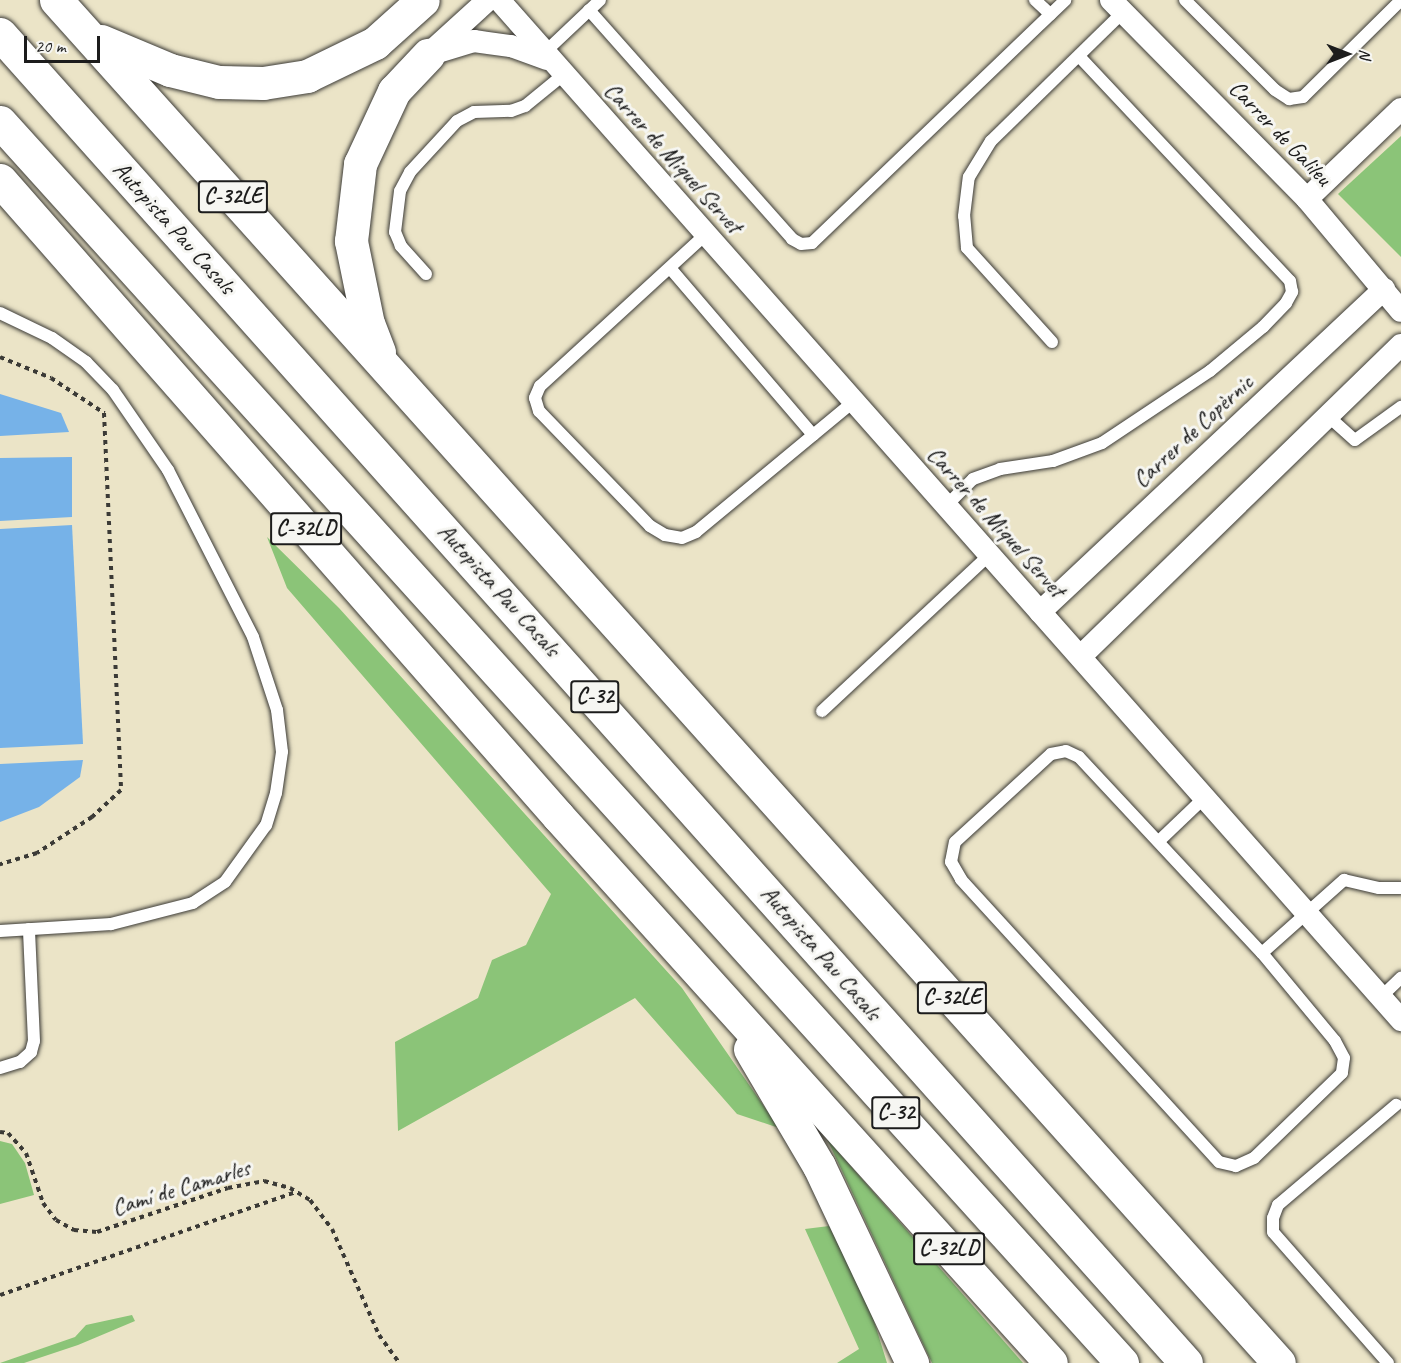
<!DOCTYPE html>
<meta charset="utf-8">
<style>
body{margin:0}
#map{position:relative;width:1401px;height:1363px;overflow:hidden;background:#ebe4c7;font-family:Caveat,sans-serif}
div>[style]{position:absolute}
.green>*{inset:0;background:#8bc478}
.water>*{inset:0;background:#76b2e8}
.path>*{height:4px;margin-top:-2px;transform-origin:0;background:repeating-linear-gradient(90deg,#3b3a36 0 4.5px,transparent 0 9px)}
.roads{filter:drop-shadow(0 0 2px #3b3a36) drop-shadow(0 0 2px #3b3a36)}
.lane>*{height:12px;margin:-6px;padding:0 6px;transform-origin:6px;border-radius:6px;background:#fff}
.street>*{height:22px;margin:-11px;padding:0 11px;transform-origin:11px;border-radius:11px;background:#fff}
.highway>*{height:33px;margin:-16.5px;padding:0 16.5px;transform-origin:16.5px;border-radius:16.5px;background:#fff}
span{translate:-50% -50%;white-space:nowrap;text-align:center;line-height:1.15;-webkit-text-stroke:6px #f6f6f2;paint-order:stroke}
.shield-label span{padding:2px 4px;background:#f6f6f2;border:2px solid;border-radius:4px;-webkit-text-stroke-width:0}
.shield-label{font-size:22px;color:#1c1c1c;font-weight:700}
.street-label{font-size:24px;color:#1c1c1c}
.north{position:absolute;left:1317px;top:24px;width:60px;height:60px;-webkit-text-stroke:4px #f6f6f2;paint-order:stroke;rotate:90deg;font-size:16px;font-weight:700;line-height:24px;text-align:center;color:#1c1c1c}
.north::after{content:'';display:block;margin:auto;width:21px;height:27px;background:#1c1c1c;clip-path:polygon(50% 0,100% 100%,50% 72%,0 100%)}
.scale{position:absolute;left:24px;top:36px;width:76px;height:27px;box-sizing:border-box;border:3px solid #1c1c1c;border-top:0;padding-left:8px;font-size:18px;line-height:21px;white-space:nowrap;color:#1c1c1c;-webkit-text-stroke:4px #f6f6f2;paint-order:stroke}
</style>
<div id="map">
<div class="green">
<div style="clip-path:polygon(1401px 136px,1401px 257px,1338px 194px)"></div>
<div style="clip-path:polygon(267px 537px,339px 608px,682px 988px,779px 1128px,737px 1114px,635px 998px,398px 1131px,395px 1042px,478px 998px,492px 960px,526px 945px,551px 894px,287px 588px)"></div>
<div style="clip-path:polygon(827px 1139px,1023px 1363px,932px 1363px)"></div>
<div style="clip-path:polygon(0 1141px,12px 1144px,25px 1163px,34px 1195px,0 1204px)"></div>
<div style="clip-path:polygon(829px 1226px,870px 1308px,887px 1363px,837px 1363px,859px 1349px,805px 1229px)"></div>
<div style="clip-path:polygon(132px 1315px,135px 1321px,78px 1345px,24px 1363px,0 1363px,75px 1337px,86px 1325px)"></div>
</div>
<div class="water">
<div style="clip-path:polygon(0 394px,61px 413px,69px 432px,0 436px)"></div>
<div style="clip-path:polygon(72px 457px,72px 517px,0 521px,0 458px)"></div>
<div style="clip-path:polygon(72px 525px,83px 744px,0 748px,0 529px)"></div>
<div style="clip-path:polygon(83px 760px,80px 777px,39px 807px,0 822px,0 764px)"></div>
</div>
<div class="path">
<div style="left:0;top:357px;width:55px;rotate:22.4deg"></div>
<div style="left:51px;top:378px;width:64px;rotate:33.4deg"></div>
<div style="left:104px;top:413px;width:377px;rotate:87.4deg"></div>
<div style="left:121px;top:790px;width:40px;rotate:137deg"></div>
<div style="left:92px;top:817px;width:66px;rotate:146.8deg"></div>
<div style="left:37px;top:853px;width:39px;rotate:163deg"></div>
<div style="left:0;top:1132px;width:8px;rotate:7deg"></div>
<div style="left:8px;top:1133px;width:27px;rotate:48deg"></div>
<div style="left:26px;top:1153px;width:53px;rotate:71.2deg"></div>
<div style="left:43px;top:1203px;width:21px;rotate:53deg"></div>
<div style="left:56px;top:1220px;width:21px;rotate:29deg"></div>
<div style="left:74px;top:1230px;width:23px;rotate:5deg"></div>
<div style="left:97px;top:1232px;width:138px;rotate:-18.6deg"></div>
<div style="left:228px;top:1188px;width:37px;rotate:-11deg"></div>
<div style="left:264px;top:1181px;width:27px;rotate:15deg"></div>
<div style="left:290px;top:1188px;width:23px;rotate:31deg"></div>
<div style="left:310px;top:1200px;width:36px;rotate:53deg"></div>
<div style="left:332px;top:1229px;width:116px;rotate:66.1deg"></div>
<div style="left:379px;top:1335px;width:34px;rotate:54deg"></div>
<div style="left:0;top:1295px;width:313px;rotate:-19.2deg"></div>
</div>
<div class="roads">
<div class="lane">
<div style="left:1035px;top:0;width:21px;rotate:43deg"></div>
<div style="left:1185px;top:0;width:127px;rotate:45deg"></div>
<div style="left:1275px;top:90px;width:17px;rotate:33deg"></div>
<div style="left:1289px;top:99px;width:14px;rotate:-8deg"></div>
<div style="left:1303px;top:97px;width:138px;rotate:-44.7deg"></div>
<div style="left:589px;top:10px;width:306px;rotate:48.4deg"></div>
<div style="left:792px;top:239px;width:10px;rotate:29deg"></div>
<div style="left:801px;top:244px;width:11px;rotate:-5deg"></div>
<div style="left:812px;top:243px;width:351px;rotate:-43.8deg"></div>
<div style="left:544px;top:53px;width:77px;rotate:-43.4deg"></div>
<div style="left:705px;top:235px;width:224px;rotate:137.5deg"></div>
<div style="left:540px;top:386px;width:13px;rotate:113deg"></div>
<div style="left:535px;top:398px;width:14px;rotate:73deg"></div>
<div style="left:539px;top:411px;width:160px;rotate:46deg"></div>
<div style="left:650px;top:526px;width:17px;rotate:31deg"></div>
<div style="left:665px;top:535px;width:17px;rotate:10deg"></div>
<div style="left:682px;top:538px;width:15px;rotate:-23deg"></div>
<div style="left:696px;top:532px;width:204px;rotate:-39.6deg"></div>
<div style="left:670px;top:268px;width:220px;rotate:49.4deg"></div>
<div style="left:426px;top:274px;width:38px;rotate:-132deg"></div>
<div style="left:401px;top:246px;width:15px;rotate:-113deg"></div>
<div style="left:395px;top:232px;width:41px;rotate:-83deg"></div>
<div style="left:400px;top:191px;width:21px;rotate:-62deg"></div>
<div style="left:410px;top:172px;width:69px;rotate:-47.3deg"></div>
<div style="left:457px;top:121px;width:19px;rotate:-28deg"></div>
<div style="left:474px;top:112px;width:37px;rotate:-2deg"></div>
<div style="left:511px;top:111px;width:15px;rotate:-20deg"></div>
<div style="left:525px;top:106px;width:49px;rotate:-39.2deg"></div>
<div style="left:0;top:313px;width:58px;rotate:25.7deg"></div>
<div style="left:52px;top:338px;width:42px;rotate:35.2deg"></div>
<div style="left:86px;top:362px;width:39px;rotate:46deg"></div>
<div style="left:113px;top:390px;width:97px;rotate:55.5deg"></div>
<div style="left:168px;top:470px;width:187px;rotate:63deg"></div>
<div style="left:253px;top:637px;width:77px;rotate:71.8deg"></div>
<div style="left:277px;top:710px;width:42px;rotate:83.2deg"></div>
<div style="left:282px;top:752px;width:41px;rotate:98.3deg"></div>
<div style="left:276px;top:793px;width:34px;rotate:107deg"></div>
<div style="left:266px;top:825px;width:70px;rotate:125.7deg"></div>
<div style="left:225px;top:882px;width:38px;rotate:147deg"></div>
<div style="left:193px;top:903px;width:85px;rotate:165.6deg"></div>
<div style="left:111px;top:924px;width:111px;rotate:176.4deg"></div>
<div style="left:1052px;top:342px;width:127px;rotate:-132.1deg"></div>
<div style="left:967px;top:248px;width:32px;rotate:-95deg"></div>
<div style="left:964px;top:216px;width:39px;rotate:-83deg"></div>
<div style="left:969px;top:177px;width:42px;rotate:-58.6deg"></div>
<div style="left:991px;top:141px;width:185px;rotate:-44.3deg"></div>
<div style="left:1328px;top:416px;width:36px;rotate:42deg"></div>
<div style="left:1355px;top:440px;width:57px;rotate:-35.7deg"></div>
<div style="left:946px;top:506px;width:38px;rotate:-45deg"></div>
<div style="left:973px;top:479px;width:29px;rotate:-20deg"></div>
<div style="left:1000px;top:469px;width:54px;rotate:-8.6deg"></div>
<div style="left:1053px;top:461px;width:52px;rotate:-20.2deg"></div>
<div style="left:1102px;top:443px;width:130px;rotate:-33.7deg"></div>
<div style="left:1210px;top:371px;width:69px;rotate:-39.7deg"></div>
<div style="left:1263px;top:327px;width:33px;rotate:-46deg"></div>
<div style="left:1286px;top:303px;width:13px;rotate:-61deg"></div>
<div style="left:1292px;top:292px;width:11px;rotate:-100deg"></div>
<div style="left:1290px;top:281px;width:308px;rotate:-133.2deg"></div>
<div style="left:822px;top:711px;width:229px;rotate:-43deg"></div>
<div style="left:1066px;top:751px;width:14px;rotate:25deg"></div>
<div style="left:1079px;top:757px;width:268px;rotate:47deg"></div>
<div style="left:1262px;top:953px;width:114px;rotate:50.3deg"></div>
<div style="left:1335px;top:1041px;width:19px;rotate:62deg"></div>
<div style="left:1344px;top:1058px;width:15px;rotate:98deg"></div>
<div style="left:1342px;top:1073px;width:122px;rotate:136deg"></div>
<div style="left:1254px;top:1158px;width:20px;rotate:156deg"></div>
<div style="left:1236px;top:1166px;width:17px;rotate:-167deg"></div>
<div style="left:1219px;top:1162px;width:383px;rotate:-132.4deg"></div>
<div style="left:961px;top:879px;width:20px;rotate:-120deg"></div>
<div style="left:951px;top:862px;width:20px;rotate:-79deg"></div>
<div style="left:955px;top:842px;width:130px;rotate:-42.5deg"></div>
<div style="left:1051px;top:754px;width:15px;rotate:-11deg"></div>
<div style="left:1159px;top:841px;width:64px;rotate:-43.7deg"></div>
<div style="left:1262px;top:953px;width:110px;rotate:-41.7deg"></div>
<div style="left:1344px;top:880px;width:36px;rotate:13deg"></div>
<div style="left:1379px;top:888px;width:22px"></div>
<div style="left:1381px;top:997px;width:28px;rotate:-44deg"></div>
<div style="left:0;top:1068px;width:21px;rotate:-17deg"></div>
<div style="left:20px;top:1062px;width:15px;rotate:-42deg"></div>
<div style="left:31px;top:1052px;width:11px;rotate:-75deg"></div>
<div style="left:34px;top:1041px;width:112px;rotate:-92.6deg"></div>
<div style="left:1388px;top:1363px;width:174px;rotate:-131.3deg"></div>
<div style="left:1273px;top:1232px;width:14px;rotate:-90deg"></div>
<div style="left:1273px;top:1218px;width:14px;rotate:-69deg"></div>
<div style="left:1278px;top:1205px;width:155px;rotate:-40.3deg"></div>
</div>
<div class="street">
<div style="left:499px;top:0;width:1362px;rotate:48.51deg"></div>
<div style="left:1111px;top:0;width:279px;rotate:45.4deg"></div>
<div style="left:1307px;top:199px;width:146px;rotate:50deg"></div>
<div style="left:433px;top:50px;width:74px;rotate:-42.3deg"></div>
<div style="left:428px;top:55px;width:48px;rotate:-16.9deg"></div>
<div style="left:474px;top:41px;width:37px;rotate:8deg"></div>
<div style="left:511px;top:46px;width:38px;rotate:20deg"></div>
<div style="left:1307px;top:199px;width:130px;rotate:-43.8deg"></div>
<div style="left:1040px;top:612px;width:472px;rotate:-43.2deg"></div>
<div style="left:1081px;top:656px;width:446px;rotate:-44.2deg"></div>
</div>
<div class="highway">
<div style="left:56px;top:0;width:1831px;rotate:48.1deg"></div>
<div style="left:0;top:34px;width:1781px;rotate:48.25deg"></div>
<div style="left:101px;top:41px;width:75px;rotate:22.8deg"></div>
<div style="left:170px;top:70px;width:50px;rotate:13.8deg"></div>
<div style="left:219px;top:82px;width:44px;rotate:1.3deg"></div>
<div style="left:263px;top:83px;width:45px;rotate:-9deg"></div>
<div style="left:307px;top:76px;width:76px;rotate:-25.9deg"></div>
<div style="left:375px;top:43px;width:64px;rotate:-41.9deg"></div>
<div style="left:0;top:122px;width:1673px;rotate:47.88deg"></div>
<div style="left:0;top:180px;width:846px;rotate:48.74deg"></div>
<div style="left:558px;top:816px;width:736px;rotate:47.97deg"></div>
<div style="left:379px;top:352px;width:30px;rotate:-111deg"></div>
<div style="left:368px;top:324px;width:85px;rotate:-101.6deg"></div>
<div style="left:351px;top:241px;width:78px;rotate:-83.3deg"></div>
<div style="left:360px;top:164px;width:81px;rotate:-65deg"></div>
<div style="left:394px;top:91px;width:50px;rotate:-46.6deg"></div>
<div style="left:750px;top:1049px;width:136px;rotate:59.5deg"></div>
<div style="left:819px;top:1166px;width:218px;rotate:64.7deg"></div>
</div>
</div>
<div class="shield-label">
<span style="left:233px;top:197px">C-32LE</span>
<span style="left:306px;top:529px">C-32LD</span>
<span style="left:595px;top:697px">C-32</span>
<span style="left:952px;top:998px">C-32LE</span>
<span style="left:896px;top:1113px">C-32</span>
<span style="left:949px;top:1249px">C-32LD</span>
</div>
<div class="street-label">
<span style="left:1280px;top:133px;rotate:46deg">Carrer de Galileu</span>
<span style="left:673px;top:158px;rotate:48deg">Carrer de Miquel Servet</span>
<span style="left:174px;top:228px;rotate:48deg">Autopista Pau Casals</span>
<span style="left:1193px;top:431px;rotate:-43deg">Carrer de Copèrnic</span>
<span style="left:996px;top:522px;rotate:48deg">Carrer de Miquel Servet</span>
<span style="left:499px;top:590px;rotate:48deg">Autopista Pau Casals</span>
<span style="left:821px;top:953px;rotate:49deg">Autopista Pau Casals</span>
<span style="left:181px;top:1188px;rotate:-17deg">Camí de Camarles</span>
</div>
<div class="north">N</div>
<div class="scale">20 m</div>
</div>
